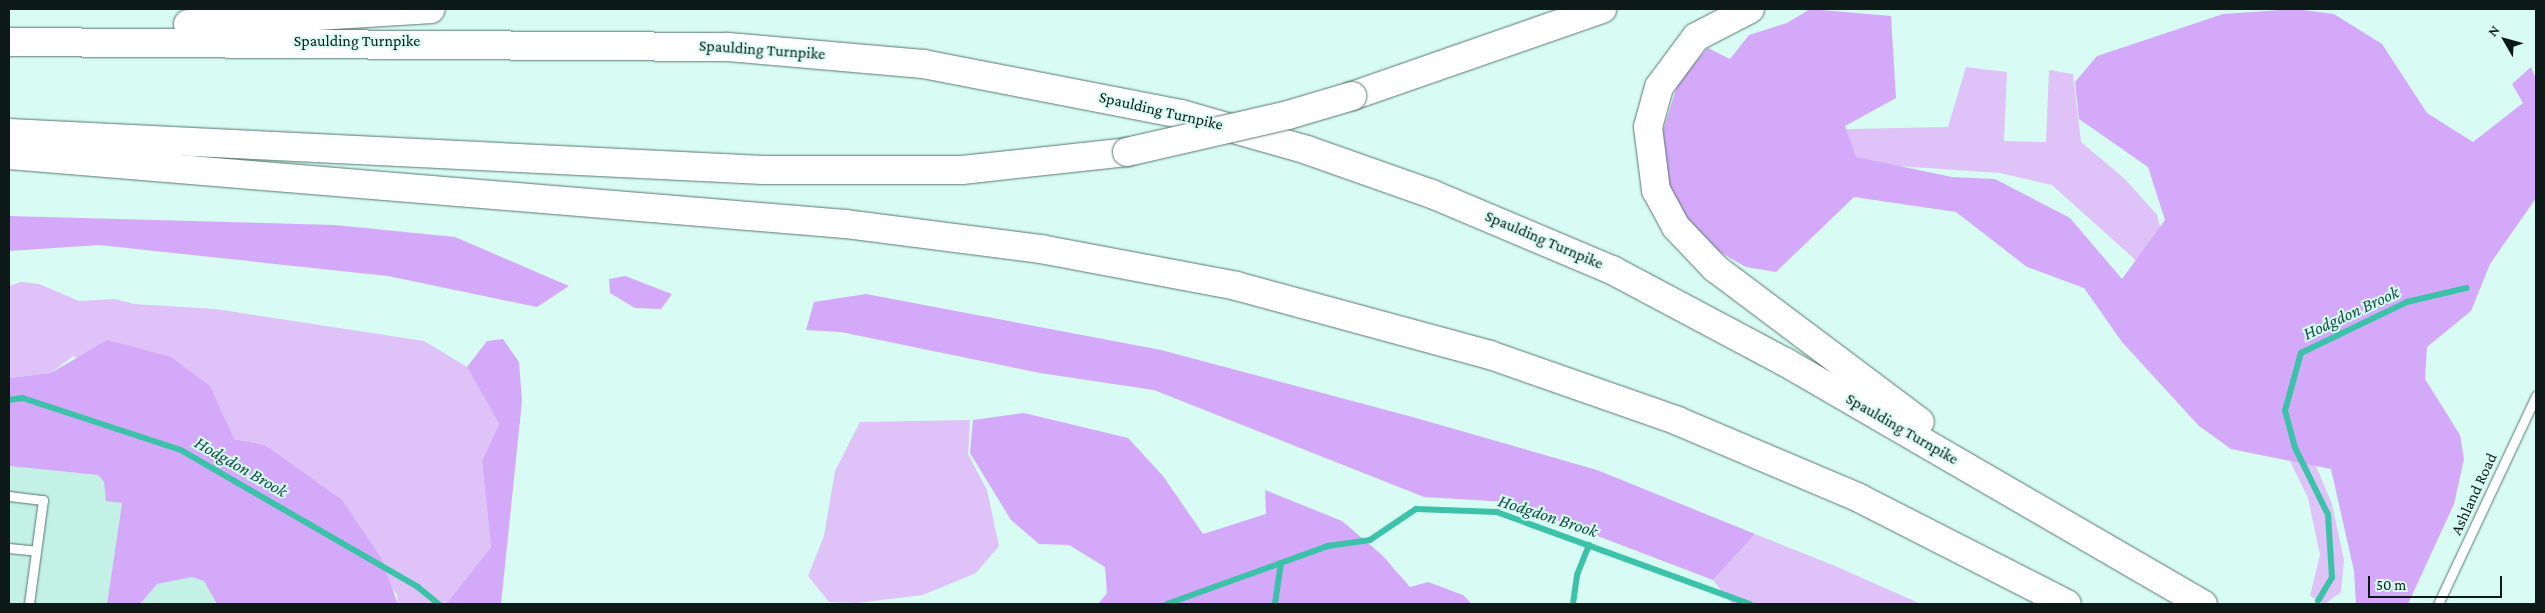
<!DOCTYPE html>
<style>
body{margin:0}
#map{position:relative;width:2545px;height:613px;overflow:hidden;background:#d8fcf3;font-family:"Crimson Pro",serif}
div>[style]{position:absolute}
.built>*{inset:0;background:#c3f1e5}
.green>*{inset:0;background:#dec2f8}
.forest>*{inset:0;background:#d5a9fa}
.stream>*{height:5.5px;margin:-2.75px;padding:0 2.75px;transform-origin:2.75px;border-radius:2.75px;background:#3cc2a9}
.roads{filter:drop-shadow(0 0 1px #56766e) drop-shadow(0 0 1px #56766e)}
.service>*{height:9px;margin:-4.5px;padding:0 4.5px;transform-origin:4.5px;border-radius:4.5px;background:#fff}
.motorway>*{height:28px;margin:-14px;padding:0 14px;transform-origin:14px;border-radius:14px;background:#fff}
.bridges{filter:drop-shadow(0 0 1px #56766e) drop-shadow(0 0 1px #56766e)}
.motorway-bridge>*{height:28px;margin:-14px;padding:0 14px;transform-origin:14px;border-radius:14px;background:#fff}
span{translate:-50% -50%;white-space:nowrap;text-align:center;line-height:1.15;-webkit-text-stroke:4px #d8fcf3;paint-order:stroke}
.street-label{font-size:16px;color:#0c1916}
.water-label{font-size:18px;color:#164d43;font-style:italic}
.frame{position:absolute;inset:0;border:10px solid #0c1916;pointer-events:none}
.north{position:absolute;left:2480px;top:15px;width:50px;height:50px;-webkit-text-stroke:4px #d8fcf3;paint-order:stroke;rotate:308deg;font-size:14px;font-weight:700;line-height:20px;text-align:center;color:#0c1916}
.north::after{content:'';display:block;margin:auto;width:18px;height:22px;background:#0c1916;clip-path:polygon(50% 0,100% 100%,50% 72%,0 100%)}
.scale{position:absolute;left:2368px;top:576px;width:134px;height:22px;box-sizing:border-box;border:2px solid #0c1916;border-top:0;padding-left:6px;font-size:15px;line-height:18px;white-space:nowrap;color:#0c1916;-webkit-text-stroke:4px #d8fcf3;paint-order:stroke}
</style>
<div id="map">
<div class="built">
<div style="clip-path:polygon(9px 466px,98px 475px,122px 502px,107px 604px,9px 604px)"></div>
<div style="clip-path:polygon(192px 577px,204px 580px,217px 604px,140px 604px,157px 584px)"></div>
</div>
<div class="green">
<div style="clip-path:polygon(1966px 67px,2007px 72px,2004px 141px,2046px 142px,2049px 70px,2073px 74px,2081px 142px,2125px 179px,2157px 215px,2171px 273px,2299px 426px,2332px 504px,2344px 560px,2341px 592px,2325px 604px,2310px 596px,2320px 555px,2308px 498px,2268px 416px,2226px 352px,2130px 255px,2052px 185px,2000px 173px,1840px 162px,1709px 132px,1948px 127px)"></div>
<div style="clip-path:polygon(21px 282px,39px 284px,79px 301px,115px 299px,134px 304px,215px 309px,424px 341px,467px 367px,499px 424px,482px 461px,491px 547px,446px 604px,398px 604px,397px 594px,292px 466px,265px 445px,234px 439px,73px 356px,51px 373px,9px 378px,9px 286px)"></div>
<div style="clip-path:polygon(970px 420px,968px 454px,987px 490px,999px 546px,976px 573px,923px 595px,856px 603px,829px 602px,808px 576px,824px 536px,835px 471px,860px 422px)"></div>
<div style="clip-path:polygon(1755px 534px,1835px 566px,1921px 604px,1732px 604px,1713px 580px)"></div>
</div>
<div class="forest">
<div style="clip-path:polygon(1810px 9px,1891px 16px,1896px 98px,1845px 126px,1856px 157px,1952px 177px,1995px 179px,2070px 218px,2122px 279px,2165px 220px,2148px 167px,2079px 119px,2075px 82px,2097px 56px,2223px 14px,2295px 9px,2334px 14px,2382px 44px,2427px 113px,2473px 142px,2523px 103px,2512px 84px,2531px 67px,2536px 79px,2536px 198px,2490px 264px,2471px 311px,2427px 347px,2425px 379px,2460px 435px,2464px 459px,2454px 504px,2408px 604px,2356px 604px,2354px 571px,2331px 469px,2231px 449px,2199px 426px,2122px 342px,2084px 288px,2027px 267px,1956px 212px,1854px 197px,1776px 272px,1746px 267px,1716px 250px,1674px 205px,1666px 177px,1660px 140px,1679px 80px,1708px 48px,1730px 59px,1749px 35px,1787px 23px)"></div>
<div style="clip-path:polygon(9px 216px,335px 225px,455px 237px,569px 286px,537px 307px,388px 276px,99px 245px,9px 251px)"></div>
<div style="clip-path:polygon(625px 276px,672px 294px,661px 309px,635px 308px,610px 293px,609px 279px)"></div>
<div style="clip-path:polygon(866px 294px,1161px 350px,1416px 418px,1597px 470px,1755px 534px,1713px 580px,1508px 502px,1424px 497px,1154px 390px,1040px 373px,841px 332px,806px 330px,814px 302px)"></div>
<div style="clip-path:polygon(503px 339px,519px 362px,522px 401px,501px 604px,446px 604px,491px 547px,482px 461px,499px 424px,467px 367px,487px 341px)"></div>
<div style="clip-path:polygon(107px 340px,171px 357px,210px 386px,234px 439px,265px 445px,342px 500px,381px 558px,398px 604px,217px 604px,204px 581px,192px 577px,157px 584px,140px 604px,107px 604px,122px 503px,106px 501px,104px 482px,98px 475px,9px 466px,9px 378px,51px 373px)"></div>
<div style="clip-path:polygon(1024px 413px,1128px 438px,1163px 476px,1203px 534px,1266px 514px,1265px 490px,1342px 521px,1382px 555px,1410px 587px,1428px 582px,1463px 595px,1472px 604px,1098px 604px,1107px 593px,1105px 567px,1069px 545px,1039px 544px,1011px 520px,970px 453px,973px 420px)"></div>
</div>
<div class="stream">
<div style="left:9px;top:400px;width:14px;rotate:-8deg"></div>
<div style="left:23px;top:398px;width:166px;rotate:18.2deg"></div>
<div style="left:181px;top:450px;width:274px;rotate:30deg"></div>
<div style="left:418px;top:587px;width:27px;rotate:39deg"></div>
<div style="left:2318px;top:601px;width:27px;rotate:-59deg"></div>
<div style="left:2332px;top:578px;width:63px;rotate:-93.6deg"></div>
<div style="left:2328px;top:515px;width:75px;rotate:-116.2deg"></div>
<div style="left:2295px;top:448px;width:38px;rotate:-105deg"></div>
<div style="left:2285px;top:411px;width:60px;rotate:-74.6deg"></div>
<div style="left:2301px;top:353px;width:118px;rotate:-25.7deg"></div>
<div style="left:2407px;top:302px;width:61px;rotate:-13.3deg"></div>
<div style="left:1167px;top:604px;width:171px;rotate:-19.8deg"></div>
<div style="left:1328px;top:546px;width:42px;rotate:-8.1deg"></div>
<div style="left:1370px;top:540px;width:55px;rotate:-34deg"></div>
<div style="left:1416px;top:509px;width:81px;rotate:2.1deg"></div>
<div style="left:1497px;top:512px;width:269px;rotate:20deg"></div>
<div style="left:1275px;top:604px;width:41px;rotate:-81.7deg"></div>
<div style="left:1573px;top:604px;width:29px;rotate:-82deg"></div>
<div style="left:1577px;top:575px;width:32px;rotate:-68deg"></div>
</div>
<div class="roads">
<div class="service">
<div style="left:9px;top:496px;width:34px;rotate:7deg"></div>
<div style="left:43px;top:500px;width:105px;rotate:97.7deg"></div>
<div style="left:9px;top:548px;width:27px;rotate:6deg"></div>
<div style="left:2438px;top:604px;width:230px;rotate:-64.8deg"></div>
</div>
<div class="motorway">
<div style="left:1750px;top:9px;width:61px;rotate:152.6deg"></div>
<div style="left:1696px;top:37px;width:62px;rotate:126.5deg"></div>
<div style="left:1659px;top:87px;width:41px;rotate:105.4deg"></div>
<div style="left:1648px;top:127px;width:64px;rotate:82.8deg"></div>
<div style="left:1656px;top:190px;width:42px;rotate:61.6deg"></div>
<div style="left:1676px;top:227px;width:57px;rotate:46.4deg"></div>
<div style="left:1715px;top:268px;width:256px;rotate:36.9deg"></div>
<div style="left:188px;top:24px;width:243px;rotate:-3.5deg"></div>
<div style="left:9px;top:42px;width:719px;rotate:0.4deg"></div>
<div style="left:728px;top:47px;width:196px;rotate:5deg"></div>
<div style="left:923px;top:64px;width:263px;rotate:11deg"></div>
<div style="left:1181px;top:114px;width:131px;rotate:15.9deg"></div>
<div style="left:1307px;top:150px;width:133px;rotate:19.4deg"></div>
<div style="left:1432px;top:194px;width:195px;rotate:22.9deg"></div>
<div style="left:1612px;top:270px;width:196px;rotate:28deg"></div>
<div style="left:1785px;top:362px;width:483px;rotate:30.1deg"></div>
<div style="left:1352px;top:96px;width:265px;rotate:-19.2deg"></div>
<div style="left:9px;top:133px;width:755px;rotate:2.81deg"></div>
<div style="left:763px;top:170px;width:199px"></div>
<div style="left:962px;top:170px;width:166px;rotate:-6.2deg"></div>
<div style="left:9px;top:155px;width:839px;rotate:4.72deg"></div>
<div style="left:845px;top:224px;width:198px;rotate:7.3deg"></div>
<div style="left:1041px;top:249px;width:198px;rotate:10.7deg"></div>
<div style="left:1236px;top:286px;width:263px;rotate:15.2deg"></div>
<div style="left:1490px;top:355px;width:199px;rotate:19.3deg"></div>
<div style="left:1678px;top:421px;width:197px;rotate:23deg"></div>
<div style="left:1859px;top:498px;width:233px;rotate:27deg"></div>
</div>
</div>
<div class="bridges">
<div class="motorway-bridge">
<div style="left:1127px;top:152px;width:165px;rotate:-12.9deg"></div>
<div style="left:1288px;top:115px;width:67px;rotate:-16.5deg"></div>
</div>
</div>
<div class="street-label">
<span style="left:357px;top:41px">Spaulding Turnpike</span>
<span style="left:762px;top:50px;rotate:4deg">Spaulding Turnpike</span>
<span style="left:1161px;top:111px;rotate:13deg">Spaulding Turnpike</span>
<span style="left:1544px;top:240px;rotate:23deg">Spaulding Turnpike</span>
<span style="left:1902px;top:429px;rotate:30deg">Spaulding Turnpike</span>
<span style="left:2474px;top:494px;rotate:-65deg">Ashland Road</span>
</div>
<div class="water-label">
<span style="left:2351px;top:313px;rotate:-25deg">Hodgdon Brook</span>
<span style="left:241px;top:467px;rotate:30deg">Hodgdon Brook</span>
<span style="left:1548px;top:516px;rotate:18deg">Hodgdon Brook</span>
</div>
<div class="frame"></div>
<div class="north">N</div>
<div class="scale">50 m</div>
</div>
